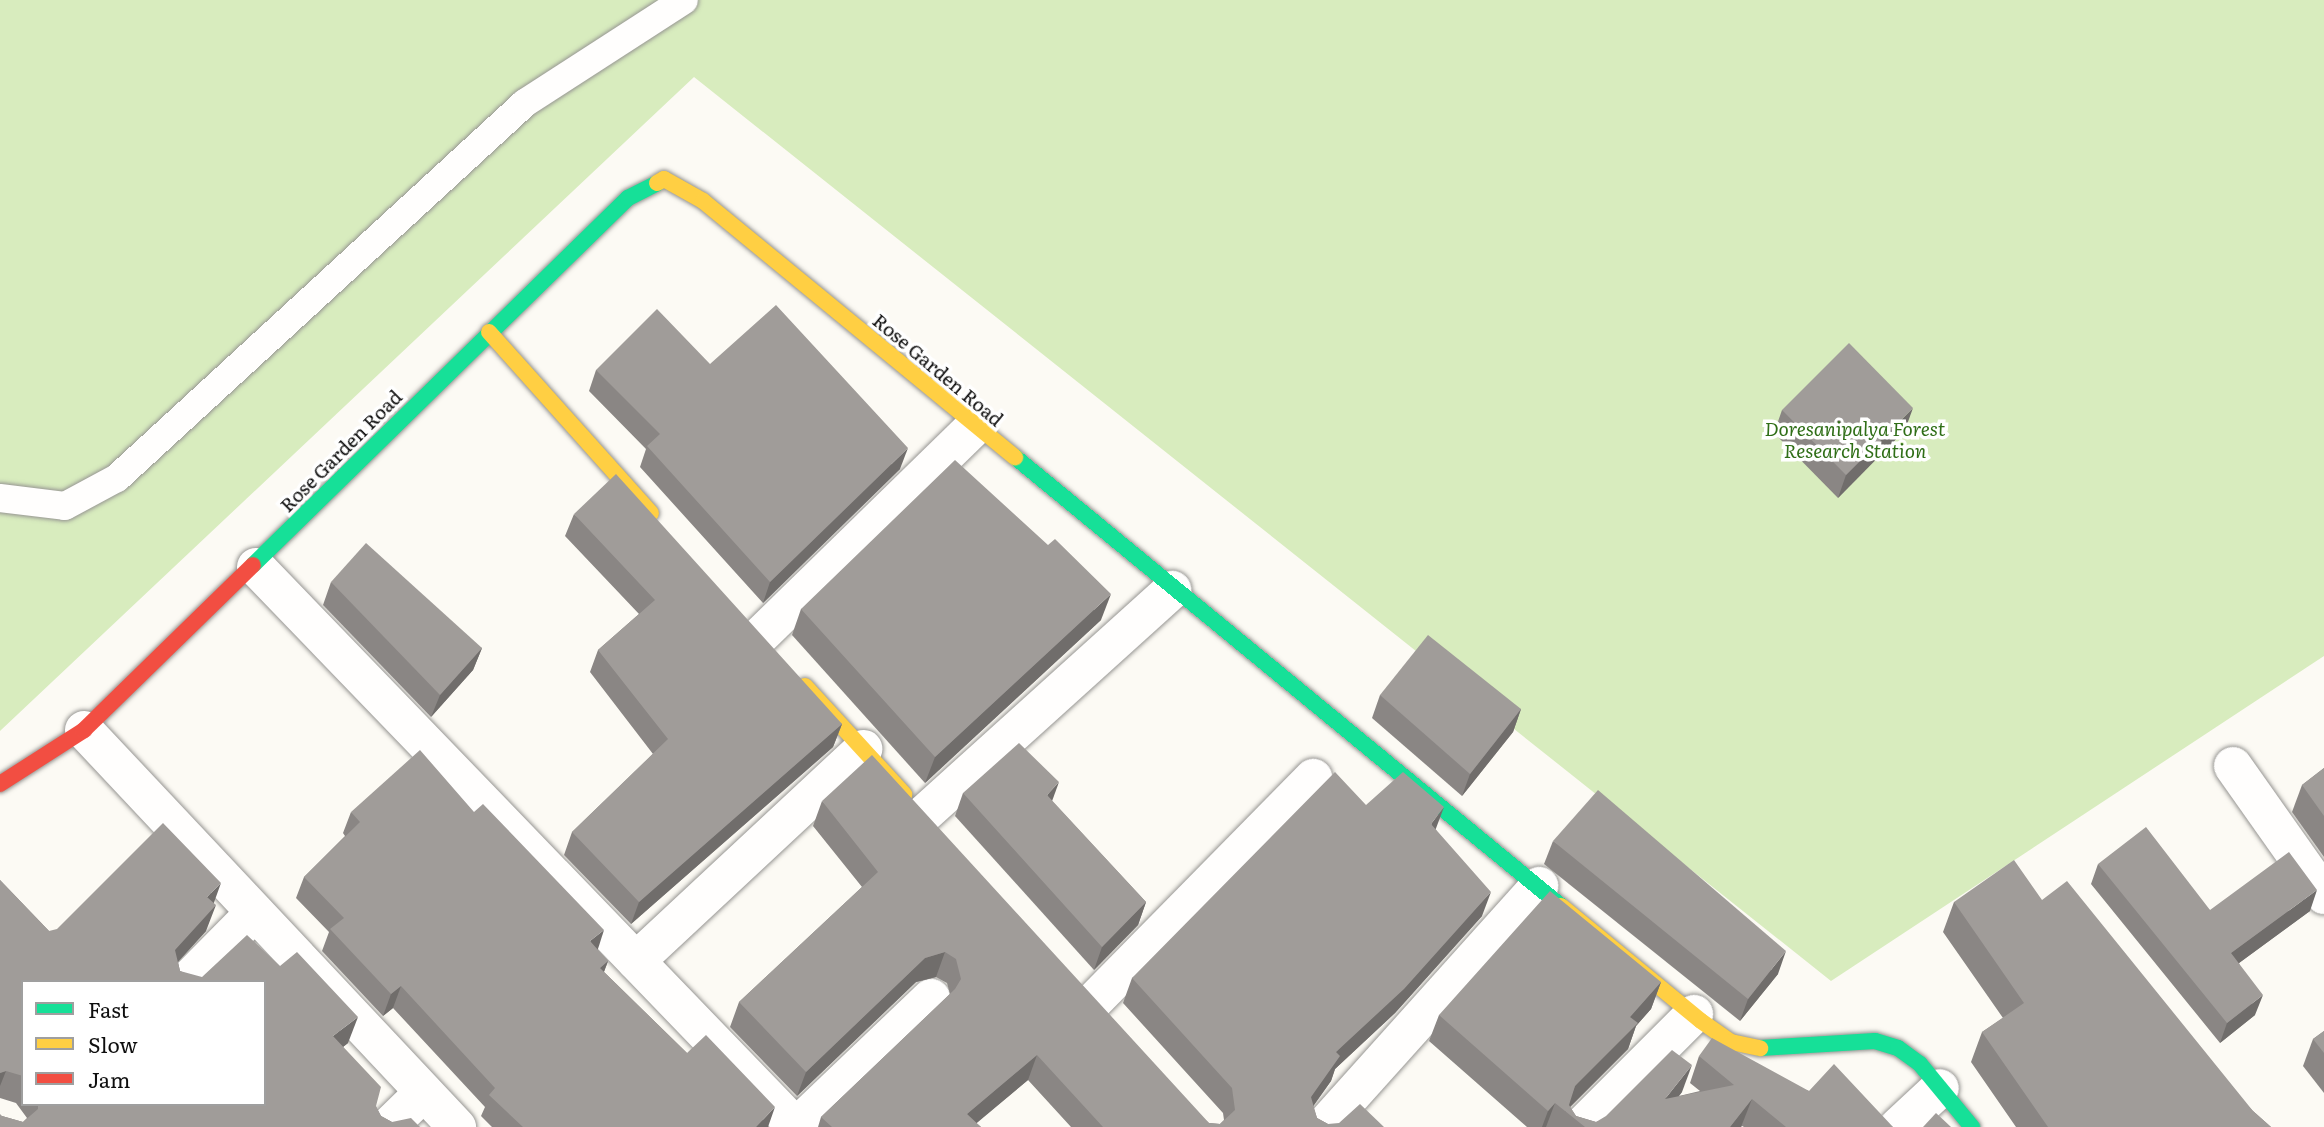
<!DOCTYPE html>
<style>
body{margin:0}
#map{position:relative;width:2324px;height:1127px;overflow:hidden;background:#fcfaf4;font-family:Literata,serif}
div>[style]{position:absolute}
.forest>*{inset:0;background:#d8ecbe}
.roads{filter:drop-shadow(0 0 2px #969592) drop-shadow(0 0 2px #969592)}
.lane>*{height:28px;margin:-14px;padding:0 14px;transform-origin:14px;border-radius:14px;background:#fffefd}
.street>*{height:38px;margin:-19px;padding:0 19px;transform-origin:19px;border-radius:19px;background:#fffefd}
.fast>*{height:16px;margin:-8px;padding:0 8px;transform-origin:8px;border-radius:8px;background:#16e098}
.slow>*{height:16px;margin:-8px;padding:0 8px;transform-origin:8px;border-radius:8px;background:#ffcf43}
.jam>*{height:16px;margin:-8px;padding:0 8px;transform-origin:8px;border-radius:8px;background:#f24e42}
.wall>*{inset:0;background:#8a8684}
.shaded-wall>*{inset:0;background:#706d6b}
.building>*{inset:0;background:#a09c99}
span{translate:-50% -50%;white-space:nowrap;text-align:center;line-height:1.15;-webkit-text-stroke:7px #fff;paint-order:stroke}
.street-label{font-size:19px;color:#0f0f0f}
.park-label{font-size:19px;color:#2f6e17;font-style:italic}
.legend{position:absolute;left:21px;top:980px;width:245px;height:126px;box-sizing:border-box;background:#fff;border:2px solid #9f9f9f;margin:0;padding:9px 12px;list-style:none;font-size:21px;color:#0f0f0f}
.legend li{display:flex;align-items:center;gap:14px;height:35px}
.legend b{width:35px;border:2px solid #9f9f9f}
</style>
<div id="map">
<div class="forest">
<div style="clip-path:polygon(0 0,2324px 0,2324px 656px,1831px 981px,694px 77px,0 731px)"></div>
</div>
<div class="roads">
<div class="lane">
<div style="left:0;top:498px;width:65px;rotate:7deg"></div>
<div style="left:65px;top:506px;width:59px;rotate:-28.3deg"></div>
<div style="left:117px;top:478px;width:554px;rotate:-42.59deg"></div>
<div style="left:525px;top:103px;width:189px;rotate:-32.9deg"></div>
</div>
<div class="street">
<div style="left:256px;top:567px;width:778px;rotate:46.04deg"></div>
<div style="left:796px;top:1127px;width:187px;rotate:-43.7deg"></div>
<div style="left:760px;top:636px;width:299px;rotate:-44.3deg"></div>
<div style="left:84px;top:730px;width:545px;rotate:46.79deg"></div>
<div style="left:2233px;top:766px;width:158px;rotate:54.8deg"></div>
<div style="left:923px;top:815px;width:336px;rotate:-42.1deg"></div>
<div style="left:636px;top:961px;width:311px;rotate:-43deg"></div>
<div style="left:186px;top:982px;width:98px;rotate:-45.4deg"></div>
<div style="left:1094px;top:1001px;width:313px;rotate:-45.5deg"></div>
<div style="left:388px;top:1127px;width:50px;rotate:-44.2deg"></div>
<div style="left:1323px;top:1127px;width:324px;rotate:-48.1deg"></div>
<div style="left:1581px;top:1127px;width:160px;rotate:-45deg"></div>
<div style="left:1898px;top:1127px;width:57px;rotate:-42.9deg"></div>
</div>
<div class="fast">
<div style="left:1015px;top:457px;width:707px;rotate:39.43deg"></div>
<div style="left:253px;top:565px;width:525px;rotate:-44.38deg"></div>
<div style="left:628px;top:198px;width:33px;rotate:-27deg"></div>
<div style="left:1760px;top:1048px;width:115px;rotate:-3.5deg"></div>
<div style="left:1875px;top:1041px;width:24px;rotate:17deg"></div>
<div style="left:1898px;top:1048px;width:27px;rotate:36deg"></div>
<div style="left:1920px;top:1064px;width:82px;rotate:50.5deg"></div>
</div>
<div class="slow">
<div style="left:657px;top:183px;width:8px;rotate:-30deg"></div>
<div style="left:664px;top:179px;width:45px;rotate:29.4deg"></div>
<div style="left:703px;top:201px;width:404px;rotate:39.4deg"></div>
<div style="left:489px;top:332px;width:243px;rotate:48.2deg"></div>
<div style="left:805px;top:686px;width:147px;rotate:47.5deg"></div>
<div style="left:1561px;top:906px;width:181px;rotate:39.4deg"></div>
<div style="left:1701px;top:1021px;width:37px;rotate:35deg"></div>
<div style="left:1731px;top:1042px;width:30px;rotate:12deg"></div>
</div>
<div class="jam">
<div style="left:0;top:784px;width:100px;rotate:-32.7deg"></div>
<div style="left:84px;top:730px;width:236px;rotate:-44.3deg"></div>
</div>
</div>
<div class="wall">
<div style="clip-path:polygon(710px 364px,900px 469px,763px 603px,640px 467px,646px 449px,589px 391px,596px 370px)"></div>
<div style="clip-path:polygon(1782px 410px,1905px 430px,1838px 498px,1774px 433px)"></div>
<div style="clip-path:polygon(574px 514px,842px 724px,833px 747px,631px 924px,564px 855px,572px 832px,653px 754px,590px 672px,598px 650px,639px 614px,565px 536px)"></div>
<div style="clip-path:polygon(1048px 545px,1101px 620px,925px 783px,792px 635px,801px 609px)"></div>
<div style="clip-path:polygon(331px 582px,482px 648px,473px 670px,431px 717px,323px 605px)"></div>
<div style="clip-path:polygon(1380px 695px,1521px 709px,1513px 732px,1462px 796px,1372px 718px)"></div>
<div style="clip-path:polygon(2324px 768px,2324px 857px,2292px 812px,2302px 785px)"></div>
<div style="clip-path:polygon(963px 793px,1052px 801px,1146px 902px,1138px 925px,1094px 970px,955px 816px)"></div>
<div style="clip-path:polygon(822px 801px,1209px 1123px,1220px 1124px,1224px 1120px,1223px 1113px,1123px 1003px,1132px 978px,1366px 805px,1436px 830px,1482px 916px,1395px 1013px,1335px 1069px,1331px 1081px,1313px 1106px,1317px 1118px,1328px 1124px,1384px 1127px,1071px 1127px,1028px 1080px,976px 1123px,981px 1127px,818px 1127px,821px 1117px,950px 994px,947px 983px,936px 977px,916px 982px,797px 1096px,730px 1027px,739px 1002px,862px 887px,813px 826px)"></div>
<div style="clip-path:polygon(351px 812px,597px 949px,608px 961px,604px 972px,687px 1053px,768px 1127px,492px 1127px,481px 1116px,485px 1107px,393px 1008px,383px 1016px,322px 951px,329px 932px,296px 898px,304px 877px,345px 836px,343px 833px)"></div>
<div style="clip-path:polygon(1553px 841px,1778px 974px,1740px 1021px,1544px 864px)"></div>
<div style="clip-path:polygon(2098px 864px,2210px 910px,2310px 911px,2239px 963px,2255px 1015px,2220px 1043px,2091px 884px)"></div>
<div style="clip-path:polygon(evenodd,0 880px,49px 931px,206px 931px,178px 962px,180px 971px,348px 1043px,343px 1047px,381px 1116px,392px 1122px,420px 1127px,0 1127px,2px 1116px,23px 1122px,27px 1118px,16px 1103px,0 1098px,0 880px,23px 982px,264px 1104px,23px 1104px,23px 982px)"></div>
<div style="clip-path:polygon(2042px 900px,2253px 1111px,2271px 1127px,2016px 1127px,1971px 1062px,1982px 1032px,2003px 1018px,1943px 932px,1954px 902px)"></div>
<div style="clip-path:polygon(1661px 982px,1651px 1009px,1636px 1026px,1628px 1049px,1570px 1107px,1576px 1116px,1596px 1122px,1682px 1092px,1679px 1096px,1700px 1091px,1690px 1083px,1699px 1056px,1809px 1091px,1893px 1127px,1744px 1127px,1742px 1126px,1741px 1127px,1527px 1127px,1429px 1041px,1439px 1015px)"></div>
<div style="clip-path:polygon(2324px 1031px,2324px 1093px,2303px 1066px,2313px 1039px)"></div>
</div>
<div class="shaded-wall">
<div style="clip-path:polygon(1913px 408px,1905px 430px,1838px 498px,1846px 475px)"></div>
<div style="clip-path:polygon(908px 448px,900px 469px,763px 603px,770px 582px)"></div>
<div style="clip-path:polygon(1111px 594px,1101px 620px,925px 783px,935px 757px)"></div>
<div style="clip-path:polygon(482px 648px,473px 670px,431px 717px,440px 695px)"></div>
<div style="clip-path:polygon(1521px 709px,1513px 732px,1462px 796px,1470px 774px)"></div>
<div style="clip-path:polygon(842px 724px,833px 747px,631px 924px,639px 902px)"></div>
<div style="clip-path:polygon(1059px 782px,1051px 804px,1047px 795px)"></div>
<div style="clip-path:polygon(1444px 807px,1435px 831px,1431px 824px)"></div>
<div style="clip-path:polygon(221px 883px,212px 908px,216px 905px,206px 931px,165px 976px,175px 950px,207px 897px)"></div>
<div style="clip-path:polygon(2317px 890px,2310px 911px,2224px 974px,2231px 953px)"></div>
<div style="clip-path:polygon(1491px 892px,1482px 916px,1395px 1013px,1335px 1069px,1331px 1081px,1302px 1122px,1311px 1097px,1336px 1052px)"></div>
<div style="clip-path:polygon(1146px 902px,1138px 925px,1094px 970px,1102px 947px)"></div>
<div style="clip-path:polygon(604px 930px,597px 952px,590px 941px)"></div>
<div style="clip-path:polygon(1786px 951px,1778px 974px,1740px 1021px,1748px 999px)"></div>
<div style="clip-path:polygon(945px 952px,936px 977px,916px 982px,797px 1096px,806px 1072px,925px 958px)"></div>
<div style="clip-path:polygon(608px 961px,600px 982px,600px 968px)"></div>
<div style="clip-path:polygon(1661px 982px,1651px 1009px,1636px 1026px,1628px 1049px,1565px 1112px,1575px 1086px,1630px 1017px)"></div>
<div style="clip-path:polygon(401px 986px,393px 1008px,383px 1016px,391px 994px)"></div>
<div style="clip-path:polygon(2263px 995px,2255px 1015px,2220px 1043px,2227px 1023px)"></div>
<div style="clip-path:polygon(358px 1017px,348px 1043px,324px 1062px,333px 1036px)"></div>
<div style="clip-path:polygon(1037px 1055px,1028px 1080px,972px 1127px,967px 1114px)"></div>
<div style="clip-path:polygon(1692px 1065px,1682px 1092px,1655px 1125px,1665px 1099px)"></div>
<div style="clip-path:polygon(6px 1071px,0 1086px,0 1073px)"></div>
<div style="clip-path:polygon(1752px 1099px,1741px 1127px,1730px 1127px)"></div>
<div style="clip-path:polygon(1555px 1103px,1546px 1127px,1542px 1127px,1548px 1111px)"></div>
<div style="clip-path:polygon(775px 1107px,768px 1127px,756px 1127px)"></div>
</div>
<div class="building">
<div style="clip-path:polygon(776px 305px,908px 448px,770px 582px,647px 446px,660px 434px,596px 370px,657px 309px,710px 364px)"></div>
<div style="clip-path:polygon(1849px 343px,1913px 408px,1846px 475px,1782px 410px)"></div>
<div style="clip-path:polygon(955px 460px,1048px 545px,1055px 539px,1111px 594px,935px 757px,801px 609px)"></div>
<div style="clip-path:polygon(616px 474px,842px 724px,639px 902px,572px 832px,668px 739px,598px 650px,655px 600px,574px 514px)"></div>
<div style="clip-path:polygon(366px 543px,482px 648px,440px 695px,331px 582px)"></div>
<div style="clip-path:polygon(1428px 635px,1521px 709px,1470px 774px,1380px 695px)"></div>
<div style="clip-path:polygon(1019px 743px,1059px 782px,1047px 795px,1146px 902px,1102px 947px,963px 793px)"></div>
<div style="clip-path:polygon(420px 750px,474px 812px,483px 804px,604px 930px,590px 941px,608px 961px,600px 968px,687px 1053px,706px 1035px,775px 1107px,756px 1127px,523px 1127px,489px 1095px,495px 1088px,401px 986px,391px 994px,330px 929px,344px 918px,304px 877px,360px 822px,351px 812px)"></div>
<div style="clip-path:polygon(872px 755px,1209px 1123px,1220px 1124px,1235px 1110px,1232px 1088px,1132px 978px,1335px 772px,1366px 805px,1403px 772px,1444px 807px,1431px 824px,1491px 892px,1404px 989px,1336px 1052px,1340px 1056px,1311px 1097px,1317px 1118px,1328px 1124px,1339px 1123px,1360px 1104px,1384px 1127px,1103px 1127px,1037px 1055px,967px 1114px,981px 1127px,832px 1127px,821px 1117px,955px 989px,961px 979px,956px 959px,945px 952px,925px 958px,806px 1072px,739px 1002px,878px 872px,822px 801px)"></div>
<div style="clip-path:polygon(2324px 768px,2324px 816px,2302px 785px)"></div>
<div style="clip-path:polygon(1598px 790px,1786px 951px,1748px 999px,1553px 841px)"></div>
<div style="clip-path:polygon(163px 823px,221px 883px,207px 897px,216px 905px,175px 950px,180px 971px,202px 977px,247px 935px,280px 966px,297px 952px,358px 1017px,333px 1036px,381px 1087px,376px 1106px,381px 1116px,392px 1122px,411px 1118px,420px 1127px,0 1127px,0 1114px,2px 1116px,23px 1122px,38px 1109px,38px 1104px,264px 1104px,264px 982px,23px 982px,23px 1076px,6px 1071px,0 1073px,0 880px,49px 931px,57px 929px)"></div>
<div style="clip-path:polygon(2146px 827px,2210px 910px,2289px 852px,2317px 890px,2231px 953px,2263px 995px,2227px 1023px,2098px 864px)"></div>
<div style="clip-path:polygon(2014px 860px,2042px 900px,2067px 881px,2253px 1111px,2271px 1127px,2048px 1127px,1982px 1032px,2024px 1003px,1954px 902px)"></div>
<div style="clip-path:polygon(1550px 891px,1661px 982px,1630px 1017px,1638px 1023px,1575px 1086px,1569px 1105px,1576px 1116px,1596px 1122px,1606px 1116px,1672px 1050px,1692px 1065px,1665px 1099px,1734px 1085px,1699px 1056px,1712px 1038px,1809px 1091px,1834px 1064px,1893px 1127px,1786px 1127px,1752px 1099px,1730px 1127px,1585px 1127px,1555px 1103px,1548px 1111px,1439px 1015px)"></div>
<div style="clip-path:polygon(2324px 1031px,2324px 1053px,2313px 1039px)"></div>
<div style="clip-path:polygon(1936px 1113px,1951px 1127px,1923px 1127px)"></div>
</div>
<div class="street-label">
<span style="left:938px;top:370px;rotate:40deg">Rose Garden Road</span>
<span style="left:341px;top:451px;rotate:-45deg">Rose Garden Road</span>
</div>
<div class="park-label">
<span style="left:1855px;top:440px">Doresanipalya Forest<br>Research Station</span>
</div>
<ul class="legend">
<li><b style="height:9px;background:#16e098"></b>Fast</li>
<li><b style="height:9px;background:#ffcf43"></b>Slow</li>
<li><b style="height:9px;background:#f24e42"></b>Jam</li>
</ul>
</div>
